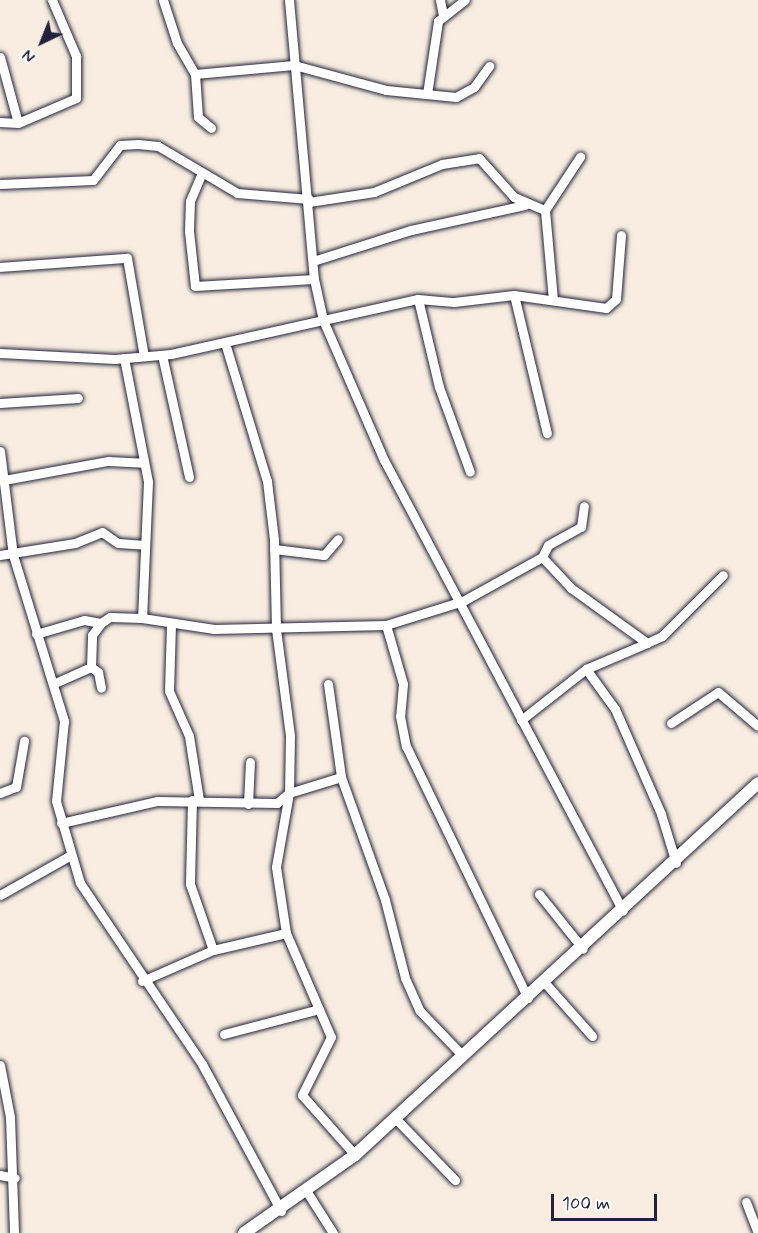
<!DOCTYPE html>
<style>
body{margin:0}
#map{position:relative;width:758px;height:1233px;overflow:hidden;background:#f8ede0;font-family:Mynerve,sans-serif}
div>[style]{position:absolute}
.roads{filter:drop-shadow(0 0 2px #22223b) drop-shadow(0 0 2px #22223b)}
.minor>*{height:9px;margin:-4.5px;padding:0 4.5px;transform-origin:4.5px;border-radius:4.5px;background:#fff}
.major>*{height:12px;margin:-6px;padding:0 6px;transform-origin:6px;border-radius:6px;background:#fff}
span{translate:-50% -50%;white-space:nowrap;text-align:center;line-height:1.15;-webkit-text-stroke:4.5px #fff;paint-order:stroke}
.north{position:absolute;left:12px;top:12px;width:60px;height:60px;-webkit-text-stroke:4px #fff;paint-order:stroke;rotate:223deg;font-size:16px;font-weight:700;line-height:24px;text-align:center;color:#22223b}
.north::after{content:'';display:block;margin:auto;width:21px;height:27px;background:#22223b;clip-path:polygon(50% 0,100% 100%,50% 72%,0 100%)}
.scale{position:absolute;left:551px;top:1194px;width:106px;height:27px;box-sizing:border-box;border:3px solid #22223b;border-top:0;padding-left:8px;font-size:18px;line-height:21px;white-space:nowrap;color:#22223b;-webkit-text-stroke:4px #fff;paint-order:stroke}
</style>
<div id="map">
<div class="roads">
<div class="minor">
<div style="left:163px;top:0;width:45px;rotate:72deg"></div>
<div style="left:177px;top:43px;width:36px;rotate:60deg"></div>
<div style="left:195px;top:74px;width:43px;rotate:86deg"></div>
<div style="left:198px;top:117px;width:17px;rotate:40deg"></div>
<div style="left:289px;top:0;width:280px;rotate:84.9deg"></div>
<div style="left:314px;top:279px;width:42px;rotate:77.6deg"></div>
<div style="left:323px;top:320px;width:153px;rotate:66.5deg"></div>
<div style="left:384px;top:460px;width:510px;rotate:62.08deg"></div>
<div style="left:440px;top:0;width:16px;rotate:79deg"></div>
<div style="left:0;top:57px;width:68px;rotate:74.7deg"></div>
<div style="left:195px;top:74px;width:99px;rotate:-5.2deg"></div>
<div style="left:294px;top:65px;width:95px;rotate:15.2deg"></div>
<div style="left:386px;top:90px;width:70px;rotate:5.7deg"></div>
<div style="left:456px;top:97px;width:21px;rotate:-29deg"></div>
<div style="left:474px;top:87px;width:26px;rotate:-54deg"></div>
<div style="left:427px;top:94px;width:74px;rotate:-81.4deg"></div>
<div style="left:438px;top:21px;width:34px;rotate:-38deg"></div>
<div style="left:0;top:122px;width:18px;rotate:3deg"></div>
<div style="left:18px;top:123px;width:63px;rotate:-23.3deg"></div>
<div style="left:76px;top:98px;width:42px;rotate:-90deg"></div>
<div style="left:76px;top:56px;width:61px;rotate:-113.2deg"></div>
<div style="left:201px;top:175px;width:28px;rotate:113deg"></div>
<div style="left:190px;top:201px;width:30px;rotate:92deg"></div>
<div style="left:189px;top:231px;width:55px;rotate:83.8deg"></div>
<div style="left:195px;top:286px;width:119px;rotate:-3.4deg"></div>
<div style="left:0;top:184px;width:93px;rotate:-2.5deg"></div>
<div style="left:93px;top:180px;width:44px;rotate:-52.4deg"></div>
<div style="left:120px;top:145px;width:18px;rotate:-3deg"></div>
<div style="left:138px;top:144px;width:20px;rotate:6deg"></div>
<div style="left:158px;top:146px;width:92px;rotate:30.7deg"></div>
<div style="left:237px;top:193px;width:72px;rotate:4.8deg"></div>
<div style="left:309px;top:202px;width:66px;rotate:-8.7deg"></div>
<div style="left:374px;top:192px;width:74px;rotate:-22.4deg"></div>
<div style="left:442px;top:164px;width:37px;rotate:-9deg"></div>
<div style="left:479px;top:158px;width:52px;rotate:48.1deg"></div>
<div style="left:514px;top:197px;width:34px;rotate:23deg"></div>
<div style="left:313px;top:261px;width:103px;rotate:-17.6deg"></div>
<div style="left:411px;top:230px;width:117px;rotate:-12.4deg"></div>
<div style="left:0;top:267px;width:127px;rotate:-4.1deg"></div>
<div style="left:127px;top:258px;width:99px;rotate:80.2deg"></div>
<div style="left:514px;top:295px;width:142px;rotate:76.6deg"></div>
<div style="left:418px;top:299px;width:90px;rotate:76.6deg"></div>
<div style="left:439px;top:387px;width:90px;rotate:70deg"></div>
<div style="left:553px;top:300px;width:90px;rotate:-95.1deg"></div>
<div style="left:545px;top:210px;width:64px;rotate:-56.6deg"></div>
<div style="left:225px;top:343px;width:144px;rotate:73.1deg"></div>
<div style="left:267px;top:481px;width:59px;rotate:83.2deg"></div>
<div style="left:274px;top:540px;width:89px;rotate:88.7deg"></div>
<div style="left:276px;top:629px;width:108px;rotate:82.5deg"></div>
<div style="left:290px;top:736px;width:57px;rotate:91deg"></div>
<div style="left:289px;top:793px;width:75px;rotate:100deg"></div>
<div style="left:276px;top:867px;width:67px;rotate:81.4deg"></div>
<div style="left:286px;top:933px;width:113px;rotate:66.6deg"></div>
<div style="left:331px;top:1037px;width:65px;rotate:116.6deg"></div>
<div style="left:302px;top:1095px;width:80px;rotate:48.5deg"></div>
<div style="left:0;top:353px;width:115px;rotate:3deg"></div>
<div style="left:115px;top:359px;width:56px;rotate:-5.1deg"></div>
<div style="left:171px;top:354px;width:253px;rotate:-12.6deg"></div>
<div style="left:418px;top:299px;width:36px;rotate:5deg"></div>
<div style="left:454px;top:302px;width:60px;rotate:-6.7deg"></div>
<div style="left:514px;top:295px;width:93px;rotate:8deg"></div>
<div style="left:606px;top:308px;width:13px;rotate:-42deg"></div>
<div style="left:616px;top:299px;width:64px;rotate:-85.5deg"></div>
<div style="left:162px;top:355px;width:125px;rotate:77.5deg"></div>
<div style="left:124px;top:358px;width:126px;rotate:79deg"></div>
<div style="left:148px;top:482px;width:136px;rotate:92.5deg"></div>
<div style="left:142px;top:618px;width:73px;rotate:8.7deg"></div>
<div style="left:214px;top:629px;width:172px;rotate:-1.3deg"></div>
<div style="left:386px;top:625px;width:81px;rotate:-17.3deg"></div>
<div style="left:463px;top:601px;width:90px;rotate:-29.1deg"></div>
<div style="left:542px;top:557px;width:13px;rotate:-63deg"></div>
<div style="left:548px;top:545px;width:38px;rotate:-29deg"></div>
<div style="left:581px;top:527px;width:21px;rotate:-82deg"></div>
<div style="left:0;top:403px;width:78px;rotate:-3.7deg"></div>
<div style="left:0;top:451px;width:105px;rotate:82.9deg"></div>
<div style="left:13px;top:555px;width:174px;rotate:72.9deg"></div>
<div style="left:64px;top:721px;width:80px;rotate:95.7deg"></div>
<div style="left:56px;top:801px;width:85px;rotate:73.7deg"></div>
<div style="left:80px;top:883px;width:218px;rotate:56deg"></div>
<div style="left:202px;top:1064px;width:167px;rotate:61.7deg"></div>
<div style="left:4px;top:480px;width:106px;rotate:-10.4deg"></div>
<div style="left:108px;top:461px;width:35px;rotate:3deg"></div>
<div style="left:274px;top:549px;width:50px;rotate:6.8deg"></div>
<div style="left:324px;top:555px;width:21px;rotate:-49deg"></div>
<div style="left:0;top:555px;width:76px;rotate:-9.1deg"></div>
<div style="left:75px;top:543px;width:29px;rotate:-22deg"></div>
<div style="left:102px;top:532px;width:19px;rotate:35deg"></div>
<div style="left:118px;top:543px;width:27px;rotate:4deg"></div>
<div style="left:171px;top:624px;width:67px;rotate:91.7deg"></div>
<div style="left:169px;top:691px;width:49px;rotate:66deg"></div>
<div style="left:189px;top:736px;width:65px;rotate:81.1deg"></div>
<div style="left:386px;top:625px;width:61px;rotate:73.9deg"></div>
<div style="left:403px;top:684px;width:32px;rotate:95deg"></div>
<div style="left:400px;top:716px;width:31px;rotate:79deg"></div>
<div style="left:406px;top:746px;width:280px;rotate:64.2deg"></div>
<div style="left:36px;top:634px;width:50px;rotate:-16.3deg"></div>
<div style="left:84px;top:620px;width:17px;rotate:10deg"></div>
<div style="left:647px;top:643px;width:17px;rotate:-25deg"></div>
<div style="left:662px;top:636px;width:86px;rotate:-45deg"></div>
<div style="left:91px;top:667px;width:9px;rotate:36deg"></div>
<div style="left:98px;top:672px;width:16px;rotate:79deg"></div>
<div style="left:586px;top:669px;width:49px;rotate:54.1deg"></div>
<div style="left:615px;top:709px;width:115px;rotate:66.3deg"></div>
<div style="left:661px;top:814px;width:51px;rotate:73deg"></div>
<div style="left:55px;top:683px;width:39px;rotate:-24deg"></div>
<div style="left:91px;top:667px;width:32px;rotate:-88deg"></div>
<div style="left:92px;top:635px;width:15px;rotate:-53deg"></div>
<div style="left:101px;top:623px;width:11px;rotate:-34deg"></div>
<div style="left:110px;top:617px;width:32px;rotate:2deg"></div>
<div style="left:328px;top:684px;width:94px;rotate:82deg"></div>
<div style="left:341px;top:777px;width:131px;rotate:70.3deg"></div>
<div style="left:385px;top:900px;width:81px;rotate:75.6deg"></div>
<div style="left:405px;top:978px;width:36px;rotate:66deg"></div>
<div style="left:420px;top:1011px;width:62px;rotate:46.3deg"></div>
<div style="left:521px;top:720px;width:83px;rotate:-38.1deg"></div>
<div style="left:586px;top:669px;width:66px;rotate:-23.1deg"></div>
<div style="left:647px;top:643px;width:94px;rotate:-144.1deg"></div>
<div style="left:571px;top:588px;width:42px;rotate:-133.1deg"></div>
<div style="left:671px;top:723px;width:56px;rotate:-33.4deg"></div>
<div style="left:718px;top:692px;width:52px;rotate:40.4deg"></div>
<div style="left:0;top:793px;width:17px;rotate:-21deg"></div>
<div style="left:16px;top:787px;width:47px;rotate:-80.1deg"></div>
<div style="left:192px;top:800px;width:84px;rotate:91.4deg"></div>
<div style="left:190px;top:884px;width:70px;rotate:70.8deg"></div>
<div style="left:248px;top:804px;width:42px;rotate:-87.3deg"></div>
<div style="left:61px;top:823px;width:98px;rotate:-12.9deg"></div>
<div style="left:157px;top:801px;width:120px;rotate:1deg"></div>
<div style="left:277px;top:803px;width:16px;rotate:-40deg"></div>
<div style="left:289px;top:793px;width:54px;rotate:-17.1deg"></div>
<div style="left:539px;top:894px;width:70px;rotate:51.3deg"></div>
<div style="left:0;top:895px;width:81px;rotate:-29.4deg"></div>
<div style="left:142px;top:981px;width:77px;rotate:-23.6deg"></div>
<div style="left:213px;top:950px;width:75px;rotate:-13.1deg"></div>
<div style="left:545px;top:983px;width:71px;rotate:48.4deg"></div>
<div style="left:224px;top:1034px;width:98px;rotate:-14.7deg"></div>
<div style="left:0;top:1065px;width:53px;rotate:79.1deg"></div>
<div style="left:10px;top:1117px;width:116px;rotate:88deg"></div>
<div style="left:396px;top:1119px;width:85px;rotate:46deg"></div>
<div style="left:0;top:1175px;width:15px;rotate:11deg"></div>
<div style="left:307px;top:1192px;width:49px;rotate:57.6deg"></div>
<div style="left:746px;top:1202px;width:33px;rotate:69deg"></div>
</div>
<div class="major">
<div style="left:244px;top:1233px;width:136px;rotate:-35.1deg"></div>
<div style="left:355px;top:1155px;width:548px;rotate:-42.71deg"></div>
</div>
</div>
<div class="north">N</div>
<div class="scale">100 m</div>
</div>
